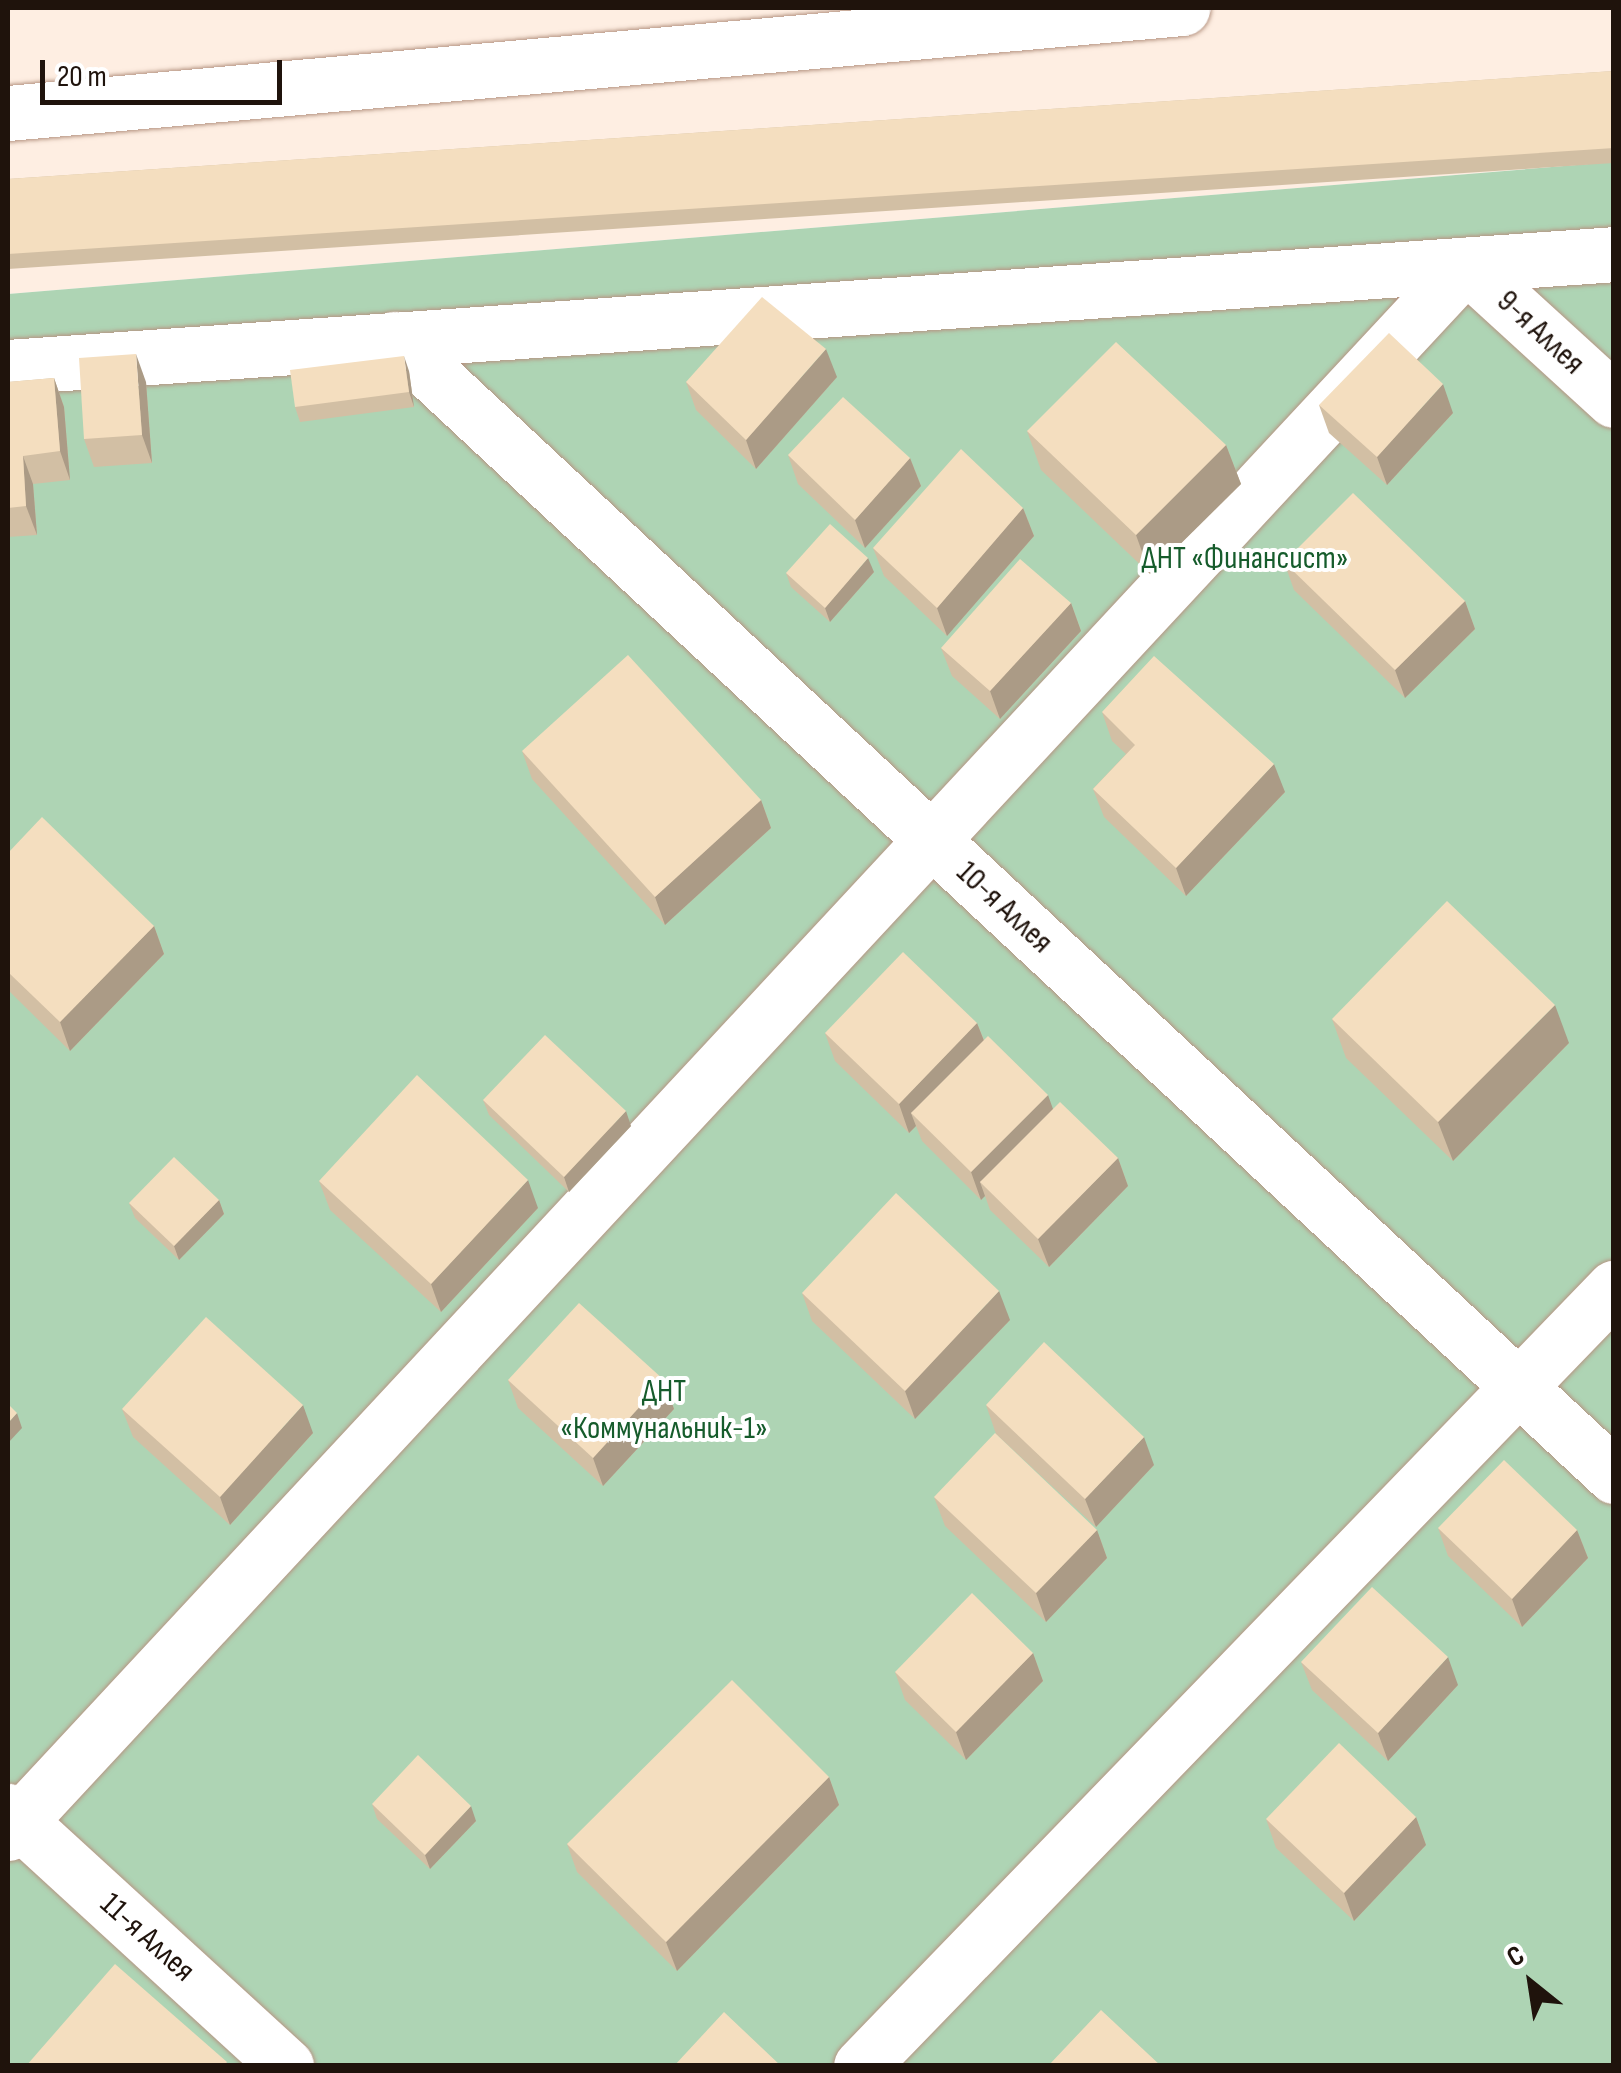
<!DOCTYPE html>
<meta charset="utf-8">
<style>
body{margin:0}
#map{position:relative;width:1621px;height:2073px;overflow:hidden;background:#fbfbfb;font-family:"Sofia Sans Condensed",sans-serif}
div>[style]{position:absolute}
.industrial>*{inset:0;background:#feeee2}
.green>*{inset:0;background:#aed4b4}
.roads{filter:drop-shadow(0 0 2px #b69583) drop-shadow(0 0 2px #b69583)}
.minor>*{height:55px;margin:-27.5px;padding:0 27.5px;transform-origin:27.5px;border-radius:27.5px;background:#fff}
.wall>*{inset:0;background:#d2bfa4}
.shaded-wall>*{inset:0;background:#ab9b86}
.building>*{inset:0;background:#f4debf}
span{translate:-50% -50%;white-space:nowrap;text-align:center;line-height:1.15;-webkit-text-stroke:8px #fff;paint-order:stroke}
.street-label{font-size:32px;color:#1f130c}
.park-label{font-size:32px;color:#165c2c}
.frame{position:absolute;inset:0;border:10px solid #1f130c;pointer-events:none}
.north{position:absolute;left:1481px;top:1933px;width:100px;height:100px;-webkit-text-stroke:8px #fff;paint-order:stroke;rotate:330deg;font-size:28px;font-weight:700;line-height:40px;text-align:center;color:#1f130c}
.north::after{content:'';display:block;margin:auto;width:35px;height:45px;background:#1f130c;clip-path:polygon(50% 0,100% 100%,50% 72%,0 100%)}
.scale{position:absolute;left:40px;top:60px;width:242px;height:45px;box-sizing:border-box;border:5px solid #1f130c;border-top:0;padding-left:12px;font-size:30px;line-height:35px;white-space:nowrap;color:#1f130c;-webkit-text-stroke:8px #fff;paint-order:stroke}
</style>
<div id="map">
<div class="industrial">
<div style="clip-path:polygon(8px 8px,1613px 8px,1613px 162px,8px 294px)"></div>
</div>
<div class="green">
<div style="clip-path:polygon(1613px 162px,1613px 2065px,8px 2066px,8px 294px)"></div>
</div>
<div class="roads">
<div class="minor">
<div style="left:8px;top:113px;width:1179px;rotate:-5.11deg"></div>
<div style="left:394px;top:339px;width:1668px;rotate:42.98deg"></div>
<div style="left:8px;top:367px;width:1610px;rotate:-4.02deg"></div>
<div style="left:8px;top:1811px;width:377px;rotate:42.5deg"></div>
<div style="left:8px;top:1833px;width:2141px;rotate:-47.08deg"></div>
<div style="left:1466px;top:265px;width:200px;rotate:42.4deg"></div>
<div style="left:861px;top:2066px;width:1083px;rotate:-45.94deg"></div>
</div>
</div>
<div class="wall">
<div style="clip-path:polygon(1614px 71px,1614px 163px,8px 269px,8px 179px)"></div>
<div style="clip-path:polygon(409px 371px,414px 407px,300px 422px,295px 407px)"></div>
<div style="clip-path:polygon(837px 377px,756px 469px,696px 410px,686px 382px)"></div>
<div style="clip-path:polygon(54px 378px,64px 407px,70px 480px,33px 484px,37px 535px,8px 537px,8px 382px)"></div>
<div style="clip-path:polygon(146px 382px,152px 463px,94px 467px,84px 439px)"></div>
<div style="clip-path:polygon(1319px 405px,1453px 413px,1387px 485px,1329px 433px)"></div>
<div style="clip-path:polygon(1027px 431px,1226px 445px,1241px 484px,1150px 574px,1041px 470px)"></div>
<div style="clip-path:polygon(788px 455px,910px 458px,921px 486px,865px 548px,798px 484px)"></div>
<div style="clip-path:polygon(1023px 508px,1034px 536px,947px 636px,884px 576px,873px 548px)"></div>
<div style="clip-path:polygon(1284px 562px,1465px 601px,1475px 629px,1405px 698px,1294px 590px)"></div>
<div style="clip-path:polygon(874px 572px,830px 622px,791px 587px,786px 573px)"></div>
<div style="clip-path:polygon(1071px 603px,1081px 631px,1000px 719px,952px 676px,941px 648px)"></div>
<div style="clip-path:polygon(1102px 712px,1285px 792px,1186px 896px,1104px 817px,1093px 789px,1126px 754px,1112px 741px)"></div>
<div style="clip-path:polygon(522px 751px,761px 800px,771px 828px,665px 925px,532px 779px)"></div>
<div style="clip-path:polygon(8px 853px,154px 926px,164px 954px,70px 1051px,8px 990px)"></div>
<div style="clip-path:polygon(1332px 1019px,1569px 1043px,1453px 1161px,1346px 1058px)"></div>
<div style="clip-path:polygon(977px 1023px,984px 1040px,1053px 1109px,1118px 1158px,1128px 1186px,1049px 1267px,990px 1210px,985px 1196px,981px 1200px,922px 1141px,916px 1126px,909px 1133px,835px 1061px,825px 1033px)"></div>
<div style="clip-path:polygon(483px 1100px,631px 1126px,569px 1192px,489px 1115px)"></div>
<div style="clip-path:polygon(319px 1181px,538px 1208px,441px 1312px,330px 1210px)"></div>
<div style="clip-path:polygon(219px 1200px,224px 1214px,179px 1260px,135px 1218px,129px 1203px)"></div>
<div style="clip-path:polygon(802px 1293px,1010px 1320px,915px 1419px,812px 1321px)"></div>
<div style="clip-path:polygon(508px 1380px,664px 1380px,674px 1409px,603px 1486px,518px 1408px)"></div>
<div style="clip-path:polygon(986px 1405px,1154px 1465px,1096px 1527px,996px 1434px)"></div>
<div style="clip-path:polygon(122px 1409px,313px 1433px,230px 1525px,133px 1437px)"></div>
<div style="clip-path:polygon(934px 1497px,1097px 1530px,1107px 1558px,1046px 1622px,945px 1526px)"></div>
<div style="clip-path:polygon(1438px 1528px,1577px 1530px,1588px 1558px,1522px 1627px,1448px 1556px)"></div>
<div style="clip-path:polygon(1033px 1653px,1043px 1681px,966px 1760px,905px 1700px,895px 1672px)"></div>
<div style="clip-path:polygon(1301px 1662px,1458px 1685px,1388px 1761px,1312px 1690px)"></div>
<div style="clip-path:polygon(829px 1777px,839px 1805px,677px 1971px,577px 1872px,567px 1844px)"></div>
<div style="clip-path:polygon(372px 1804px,476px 1821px,430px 1869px,377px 1819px)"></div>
<div style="clip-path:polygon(1416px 1817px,1426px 1845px,1354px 1921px,1276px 1848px,1266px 1819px)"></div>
</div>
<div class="shaded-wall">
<div style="clip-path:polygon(826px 349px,837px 377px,756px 469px,746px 440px)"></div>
<div style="clip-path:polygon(136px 354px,146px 382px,152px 463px,142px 435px)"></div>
<div style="clip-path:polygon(404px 356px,409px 371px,414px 407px,409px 392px)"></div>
<div style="clip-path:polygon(54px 378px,64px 407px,70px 480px,60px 451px)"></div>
<div style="clip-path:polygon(1443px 384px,1453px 413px,1387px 485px,1377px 457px)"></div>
<div style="clip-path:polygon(1226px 445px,1241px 484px,1150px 574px,1136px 535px)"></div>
<div style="clip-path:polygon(23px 456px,33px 484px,37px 535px,26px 506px)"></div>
<div style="clip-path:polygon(910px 458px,921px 486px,865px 548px,855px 520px)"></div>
<div style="clip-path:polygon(1023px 508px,1034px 536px,947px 636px,937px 608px)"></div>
<div style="clip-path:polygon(868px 558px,874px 572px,830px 622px,825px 608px)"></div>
<div style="clip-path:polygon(1465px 601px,1475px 629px,1405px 698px,1395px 670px)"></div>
<div style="clip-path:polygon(1071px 603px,1081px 631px,1000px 719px,990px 691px)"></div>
<div style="clip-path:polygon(1274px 764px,1285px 792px,1186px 896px,1176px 868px)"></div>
<div style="clip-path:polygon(761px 800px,771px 828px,665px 925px,655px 897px)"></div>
<div style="clip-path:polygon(154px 926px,164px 954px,70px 1051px,60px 1022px)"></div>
<div style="clip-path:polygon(1555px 1005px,1569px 1043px,1453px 1161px,1438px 1122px)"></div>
<div style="clip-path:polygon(977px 1023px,988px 1051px,911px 1113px,916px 1126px,909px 1133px,899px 1104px)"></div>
<div style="clip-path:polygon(1048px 1095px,1058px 1123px,980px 1182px,985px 1196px,981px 1200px,971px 1172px)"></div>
<div style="clip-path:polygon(626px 1111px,631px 1126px,569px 1192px,564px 1177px)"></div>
<div style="clip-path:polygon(1118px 1158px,1128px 1186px,1049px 1267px,1038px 1239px)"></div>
<div style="clip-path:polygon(528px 1180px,538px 1208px,441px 1312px,431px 1284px)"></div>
<div style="clip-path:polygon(219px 1200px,224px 1214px,179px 1260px,174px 1246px)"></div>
<div style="clip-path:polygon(999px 1291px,1010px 1320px,915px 1419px,905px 1391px)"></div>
<div style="clip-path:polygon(664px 1380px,674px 1409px,603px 1486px,593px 1458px)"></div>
<div style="clip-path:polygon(303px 1405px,313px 1433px,230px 1525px,220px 1497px)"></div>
<div style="clip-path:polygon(17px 1413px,22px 1428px,8px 1443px,8px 1423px)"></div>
<div style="clip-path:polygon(1144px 1437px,1154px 1465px,1096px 1527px,1085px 1499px)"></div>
<div style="clip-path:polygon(1097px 1530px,1107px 1558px,1046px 1622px,1036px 1593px)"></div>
<div style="clip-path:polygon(1577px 1530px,1588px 1558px,1522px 1627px,1512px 1599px)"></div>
<div style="clip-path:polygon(1033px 1653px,1043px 1681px,966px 1760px,956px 1732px)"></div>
<div style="clip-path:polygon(1448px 1657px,1458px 1685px,1388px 1761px,1378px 1733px)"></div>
<div style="clip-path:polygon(829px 1777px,839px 1805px,677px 1971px,666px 1942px)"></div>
<div style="clip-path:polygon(471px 1806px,476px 1821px,430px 1869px,425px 1855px)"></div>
<div style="clip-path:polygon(1416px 1817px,1426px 1845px,1354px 1921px,1344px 1893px)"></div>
</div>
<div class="building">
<div style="clip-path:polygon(1614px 71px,1614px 148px,8px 254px,8px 179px)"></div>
<div style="clip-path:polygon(762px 297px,826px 349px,746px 440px,686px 382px)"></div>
<div style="clip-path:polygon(1389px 333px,1443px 384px,1377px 457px,1319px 405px)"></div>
<div style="clip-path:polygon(1116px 342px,1226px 445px,1136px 535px,1027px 431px)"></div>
<div style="clip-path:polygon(136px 354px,142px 435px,84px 439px,79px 358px)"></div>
<div style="clip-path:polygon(404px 356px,409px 392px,295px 407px,290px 370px)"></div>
<div style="clip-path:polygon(54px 378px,60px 451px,23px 456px,26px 506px,8px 508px,8px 382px)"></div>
<div style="clip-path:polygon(843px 397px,910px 458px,855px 520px,788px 455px)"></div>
<div style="clip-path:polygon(961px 449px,1023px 508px,937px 608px,873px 548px)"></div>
<div style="clip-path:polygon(1353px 493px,1465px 601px,1395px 670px,1284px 562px)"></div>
<div style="clip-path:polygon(830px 524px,868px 558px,825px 608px,786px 573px)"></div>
<div style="clip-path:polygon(1020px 559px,1071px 603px,990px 691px,941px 648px)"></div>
<div style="clip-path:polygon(628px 655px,761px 800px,655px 897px,522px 751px)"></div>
<div style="clip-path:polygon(1154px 656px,1274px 764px,1176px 868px,1093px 789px,1135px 745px,1102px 712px)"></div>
<div style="clip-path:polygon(42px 817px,154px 926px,60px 1022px,8px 972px,8px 853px)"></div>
<div style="clip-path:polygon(1447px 901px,1555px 1005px,1438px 1122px,1332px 1019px)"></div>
<div style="clip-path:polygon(903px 952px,977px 1023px,899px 1104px,825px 1033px)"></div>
<div style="clip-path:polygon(545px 1035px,626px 1111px,564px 1177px,483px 1100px)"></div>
<div style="clip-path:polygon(988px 1036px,1048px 1095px,971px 1172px,911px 1113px)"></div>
<div style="clip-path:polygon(417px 1075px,528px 1180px,431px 1284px,319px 1181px)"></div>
<div style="clip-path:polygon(1060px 1102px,1118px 1158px,1038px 1239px,980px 1182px)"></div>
<div style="clip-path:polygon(174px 1157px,219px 1200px,174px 1246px,129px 1203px)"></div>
<div style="clip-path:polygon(896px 1193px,999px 1291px,905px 1391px,802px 1293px)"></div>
<div style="clip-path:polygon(579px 1303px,664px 1380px,593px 1458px,508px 1380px)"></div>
<div style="clip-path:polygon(206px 1317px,303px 1405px,220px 1497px,122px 1409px)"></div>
<div style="clip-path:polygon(1044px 1342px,1144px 1437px,1085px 1499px,986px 1405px)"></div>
<div style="clip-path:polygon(8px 1404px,17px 1413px,8px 1423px)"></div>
<div style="clip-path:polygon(995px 1433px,1097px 1530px,1036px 1593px,934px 1497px)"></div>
<div style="clip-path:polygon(1504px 1460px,1577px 1530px,1512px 1599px,1438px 1528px)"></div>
<div style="clip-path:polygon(1372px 1587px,1448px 1657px,1378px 1733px,1301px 1662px)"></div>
<div style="clip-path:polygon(972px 1593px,1033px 1653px,956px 1732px,895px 1672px)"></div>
<div style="clip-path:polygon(732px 1680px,829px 1777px,666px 1942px,567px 1844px)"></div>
<div style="clip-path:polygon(1339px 1743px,1416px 1817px,1344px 1893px,1266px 1819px)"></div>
<div style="clip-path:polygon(418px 1755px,471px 1806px,425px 1855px,372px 1804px)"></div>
<div style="clip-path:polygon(115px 1964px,227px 2062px,224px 2066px,26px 2066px)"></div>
<div style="clip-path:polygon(1101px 2010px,1161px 2066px,1048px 2066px)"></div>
<div style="clip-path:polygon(724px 2012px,781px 2066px,674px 2066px)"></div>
</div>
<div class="street-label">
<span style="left:1540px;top:333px;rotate:43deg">9-я Аллея</span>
<span style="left:1004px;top:908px;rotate:43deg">10-я Аллея</span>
<span style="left:147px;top:1938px;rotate:42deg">11-я Аллея</span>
</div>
<div class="park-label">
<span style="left:1245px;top:559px">ДНТ «Финансист»</span>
<span style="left:664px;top:1411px">ДНТ<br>«Коммунальник-1»</span>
</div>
<div class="frame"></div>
<div class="north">С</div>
<div class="scale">20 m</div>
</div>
